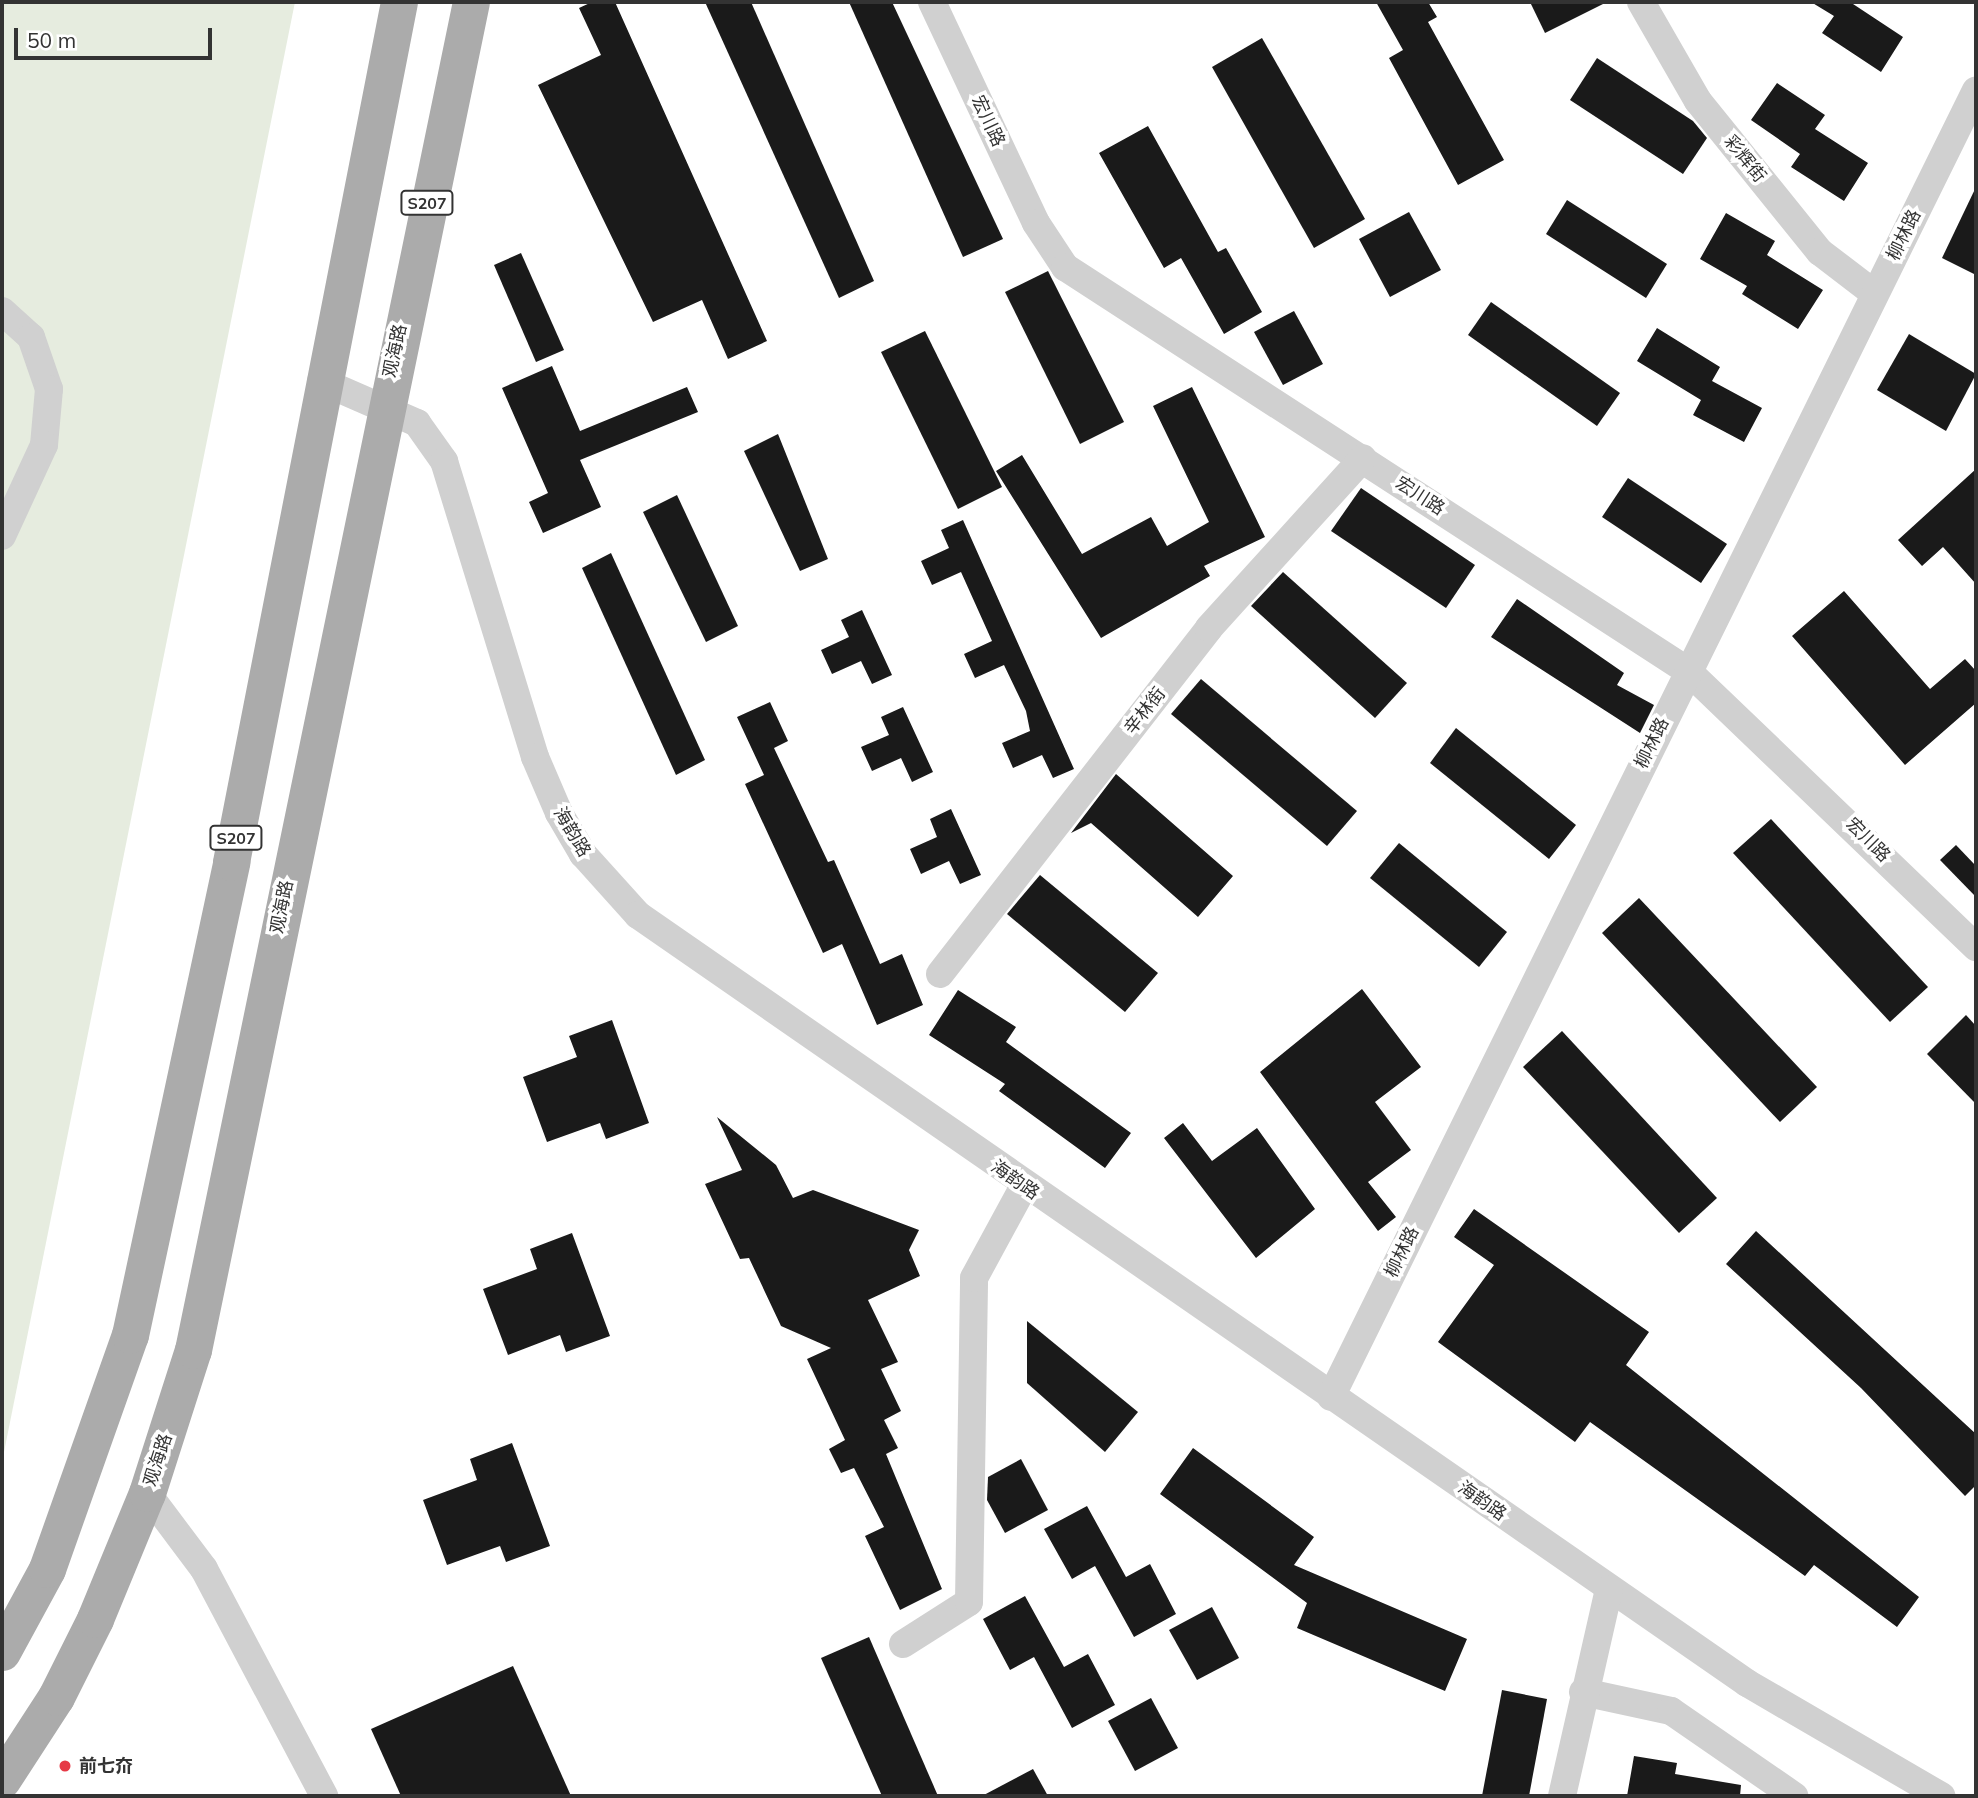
<!DOCTYPE html>
<meta charset="utf-8">
<style>
body{margin:0}
#map{position:relative;width:1978px;height:1798px;overflow:hidden;background:#fff;font-family:Mulish,"Noto Sans SC",sans-serif}
div>[style]{position:absolute}
.green>*{inset:0;background:#e6ecdf}
.building>*{inset:0;background:#1a1a1a}
.minor>*{height:28px;margin:-14px;padding:0 14px;transform-origin:14px;border-radius:14px;background:#d0d0d0}
.major>*{height:37px;margin:-18.5px;padding:0 18.5px;transform-origin:18.5px;border-radius:18.5px;background:#ababab}
.dots>*{width:19px;height:19px;translate:-50% -50%;box-sizing:border-box;border:4px solid #fff;border-radius:50%}
span{translate:-50% -50%;white-space:nowrap;text-align:center;line-height:1.15;-webkit-text-stroke:7px #fff;paint-order:stroke}
.shield-label span{padding:2px 5px;background:#fff;border:2px solid;border-radius:5px;-webkit-text-stroke-width:0}
.shield-label{font-size:16px;color:#333;font-weight:700}
.street-label{font-size:18px;color:#333}
.poi-label{font-size:18px;color:#333;font-weight:700}
.left{translate:0 -50%;text-align:left}
.frame{position:absolute;inset:0;border:4px solid #333;pointer-events:none}
.scale{position:absolute;left:14px;top:28px;width:198px;height:32px;box-sizing:border-box;border:4px solid #333;border-top:0;padding-left:9px;font-size:21px;line-height:24px;white-space:nowrap;color:#333;-webkit-text-stroke:5px #fff;paint-order:stroke}
</style>
<div id="map">
<div class="green">
<div style="clip-path:polygon(2px 2px,295px 2px,2px 1462px)"></div>
</div>
<div class="building">
<div style="clip-path:polygon(592px 2px,615px 2px,767px 341px,728px 359px,702px 300px,653px 322px,538px 85px,601px 55px,579px 8px)"></div>
<div style="clip-path:polygon(705px 2px,751px 2px,874px 281px,839px 298px)"></div>
<div style="clip-path:polygon(849px 2px,892px 2px,1003px 239px,963px 257px)"></div>
<div style="clip-path:polygon(1376px 2px,1428px 2px,1437px 17px,1428px 22px,1504px 160px,1458px 185px,1389px 58px,1403px 50px)"></div>
<div style="clip-path:polygon(1530px 2px,1607px 2px,1545px 33px)"></div>
<div style="clip-path:polygon(1811px 2px,1850px 2px,1903px 37px,1881px 72px,1822px 33px,1834px 16px)"></div>
<div style="clip-path:polygon(1262px 38px,1365px 219px,1314px 248px,1212px 67px)"></div>
<div style="clip-path:polygon(1597px 58px,1693px 121px,1707px 138px,1683px 174px,1570px 100px)"></div>
<div style="clip-path:polygon(1777px 83px,1825px 115px,1815px 129px,1868px 163px,1844px 201px,1791px 167px,1800px 154px,1751px 120px)"></div>
<div style="clip-path:polygon(1148px 126px,1218px 252px,1226px 248px,1262px 312px,1224px 334px,1181px 258px,1164px 268px,1099px 153px)"></div>
<div style="clip-path:polygon(1976px 187px,1976px 275px,1942px 258px)"></div>
<div style="clip-path:polygon(1567px 200px,1667px 264px,1646px 298px,1546px 234px)"></div>
<div style="clip-path:polygon(1409px 212px,1441px 270px,1390px 297px,1359px 239px)"></div>
<div style="clip-path:polygon(1726px 213px,1775px 241px,1767px 255px,1823px 290px,1798px 329px,1742px 294px,1747px 286px,1700px 259px)"></div>
<div style="clip-path:polygon(521px 253px,564px 350px,536px 362px,494px 265px)"></div>
<div style="clip-path:polygon(1048px 271px,1124px 422px,1080px 444px,1005px 292px)"></div>
<div style="clip-path:polygon(1491px 302px,1620px 393px,1597px 426px,1468px 335px)"></div>
<div style="clip-path:polygon(1294px 311px,1323px 364px,1283px 385px,1254px 332px)"></div>
<div style="clip-path:polygon(1657px 328px,1720px 367px,1712px 381px,1762px 408px,1744px 442px,1693px 415px,1701px 400px,1637px 361px)"></div>
<div style="clip-path:polygon(925px 331px,1002px 487px,958px 509px,881px 352px)"></div>
<div style="clip-path:polygon(1909px 334px,1976px 374px,1946px 431px,1877px 390px)"></div>
<div style="clip-path:polygon(552px 366px,580px 431px,687px 387px,698px 412px,580px 460px,601px 507px,543px 533px,529px 502px,548px 493px,502px 388px)"></div>
<div style="clip-path:polygon(1192px 387px,1265px 537px,1204px 566px,1210px 576px,1101px 638px,996px 471px,1022px 455px,1082px 554px,1151px 517px,1167px 546px,1209px 522px,1153px 406px)"></div>
<div style="clip-path:polygon(778px 434px,828px 559px,800px 571px,744px 451px)"></div>
<div style="clip-path:polygon(1976px 469px,1976px 584px,1943px 547px,1922px 566px,1898px 540px)"></div>
<div style="clip-path:polygon(1628px 478px,1727px 544px,1701px 583px,1602px 517px)"></div>
<div style="clip-path:polygon(1361px 488px,1475px 565px,1446px 608px,1331px 531px)"></div>
<div style="clip-path:polygon(677px 495px,738px 626px,706px 642px,643px 512px)"></div>
<div style="clip-path:polygon(963px 520px,1074px 769px,1053px 778px,1042px 755px,1013px 768px,1002px 743px,1030px 731px,1026px 711px,1004px 665px,975px 678px,964px 654px,992px 641px,961px 572px,932px 585px,921px 561px,949px 548px,941px 530px)"></div>
<div style="clip-path:polygon(611px 553px,705px 760px,676px 775px,582px 568px)"></div>
<div style="clip-path:polygon(1283px 572px,1407px 683px,1375px 718px,1251px 606px)"></div>
<div style="clip-path:polygon(1844px 591px,1930px 689px,1965px 659px,1976px 671px,1976px 703px,1905px 765px,1792px 636px)"></div>
<div style="clip-path:polygon(1517px 599px,1624px 673px,1617px 685px,1654px 705px,1640px 733px,1491px 637px)"></div>
<div style="clip-path:polygon(862px 610px,892px 675px,872px 684px,861px 661px,832px 674px,821px 650px,849px 637px,841px 620px)"></div>
<div style="clip-path:polygon(1201px 679px,1357px 811px,1327px 846px,1171px 714px)"></div>
<div style="clip-path:polygon(770px 702px,788px 741px,774px 748px,828px 862px,834px 860px,880px 964px,902px 954px,923px 1005px,877px 1025px,842px 944px,823px 953px,745px 784px,764px 775px,737px 717px)"></div>
<div style="clip-path:polygon(903px 707px,933px 772px,912px 782px,901px 758px,872px 771px,861px 747px,889px 735px,881px 717px)"></div>
<div style="clip-path:polygon(1456px 728px,1576px 825px,1549px 859px,1430px 763px)"></div>
<div style="clip-path:polygon(1116px 774px,1233px 876px,1198px 917px,1091px 823px,1071px 833px)"></div>
<div style="clip-path:polygon(951px 809px,981px 875px,960px 884px,949px 861px,921px 874px,910px 849px,937px 837px,930px 819px)"></div>
<div style="clip-path:polygon(1771px 819px,1928px 987px,1890px 1022px,1733px 853px)"></div>
<div style="clip-path:polygon(1399px 843px,1507px 932px,1479px 967px,1370px 878px)"></div>
<div style="clip-path:polygon(1956px 845px,1976px 866px,1976px 897px,1940px 860px)"></div>
<div style="clip-path:polygon(1040px 875px,1158px 973px,1125px 1012px,1007px 914px)"></div>
<div style="clip-path:polygon(1639px 898px,1817px 1087px,1780px 1122px,1602px 933px)"></div>
<div style="clip-path:polygon(1362px 989px,1421px 1067px,1375px 1102px,1411px 1150px,1368px 1182px,1396px 1217px,1378px 1231px,1260px 1072px)"></div>
<div style="clip-path:polygon(958px 990px,1016px 1027px,1006px 1042px,1131px 1133px,1105px 1168px,999px 1091px,1005px 1084px,929px 1035px)"></div>
<div style="clip-path:polygon(1966px 1015px,1976px 1026px,1976px 1104px,1927px 1054px)"></div>
<div style="clip-path:polygon(612px 1020px,649px 1123px,606px 1139px,600px 1123px,547px 1142px,523px 1077px,577px 1057px,569px 1036px)"></div>
<div style="clip-path:polygon(1562px 1031px,1717px 1198px,1679px 1233px,1523px 1067px)"></div>
<div style="clip-path:polygon(717px 1117px,776px 1165px,793px 1198px,813px 1190px,919px 1230px,909px 1250px,920px 1276px,868px 1300px,898px 1362px,881px 1369px,901px 1411px,884px 1420px,898px 1448px,886px 1454px,942px 1589px,900px 1610px,865px 1536px,884px 1527px,854px 1468px,841px 1473px,829px 1449px,845px 1440px,807px 1359px,831px 1348px,781px 1326px,749px 1258px,740px 1259px,705px 1184px,742px 1170px)"></div>
<div style="clip-path:polygon(1183px 1123px,1212px 1161px,1257px 1128px,1315px 1209px,1256px 1258px,1164px 1138px)"></div>
<div style="clip-path:polygon(1474px 1209px,1649px 1332px,1626px 1365px,1919px 1597px,1897px 1627px,1814px 1565px,1805px 1576px,1590px 1422px,1575px 1442px,1438px 1342px,1494px 1265px,1454px 1237px)"></div>
<div style="clip-path:polygon(1756px 1231px,1976px 1434px,1976px 1485px,1965px 1496px,1861px 1388px,1726px 1264px)"></div>
<div style="clip-path:polygon(572px 1233px,610px 1336px,566px 1352px,560px 1335px,508px 1355px,483px 1289px,537px 1269px,530px 1249px)"></div>
<div style="clip-path:polygon(1027px 1321px,1138px 1412px,1105px 1452px,1027px 1383px)"></div>
<div style="clip-path:polygon(512px 1443px,550px 1546px,506px 1562px,500px 1546px,447px 1565px,423px 1500px,477px 1480px,470px 1459px)"></div>
<div style="clip-path:polygon(1193px 1448px,1314px 1537px,1294px 1565px,1467px 1639px,1445px 1691px,1297px 1628px,1307px 1603px,1160px 1494px)"></div>
<div style="clip-path:polygon(1021px 1459px,1048px 1510px,1005px 1533px,987px 1500px,988px 1477px)"></div>
<div style="clip-path:polygon(1087px 1506px,1126px 1577px,1150px 1564px,1176px 1614px,1134px 1637px,1095px 1566px,1072px 1579px,1044px 1529px)"></div>
<div style="clip-path:polygon(1025px 1596px,1064px 1667px,1088px 1654px,1115px 1705px,1072px 1728px,1034px 1657px,1010px 1670px,983px 1619px)"></div>
<div style="clip-path:polygon(1212px 1607px,1239px 1658px,1197px 1680px,1169px 1630px)"></div>
<div style="clip-path:polygon(869px 1637px,938px 1796px,882px 1796px,821px 1658px)"></div>
<div style="clip-path:polygon(513px 1666px,571px 1796px,401px 1796px,371px 1729px)"></div>
<div style="clip-path:polygon(1502px 1690px,1547px 1699px,1529px 1796px,1482px 1796px)"></div>
<div style="clip-path:polygon(1151px 1698px,1178px 1748px,1135px 1771px,1108px 1721px)"></div>
<div style="clip-path:polygon(1634px 1756px,1677px 1763px,1675px 1774px,1741px 1785px,1740px 1796px,1627px 1796px)"></div>
<div style="clip-path:polygon(1033px 1769px,1048px 1796px,982px 1796px)"></div>
</div>
<div class="minor">
<div style="left:932px;top:2px;width:244px;rotate:64.8deg"></div>
<div style="left:1036px;top:223px;width:53px;rotate:56.6deg"></div>
<div style="left:1065px;top:267px;width:743px;rotate:32.96deg"></div>
<div style="left:1688px;top:671px;width:399px;rotate:43.8deg"></div>
<div style="left:1641px;top:2px;width:114px;rotate:60.1deg"></div>
<div style="left:1698px;top:101px;width:194px;rotate:51.1deg"></div>
<div style="left:1820px;top:252px;width:69px;rotate:37.4deg"></div>
<div style="left:2px;top:311px;width:39px;rotate:42deg"></div>
<div style="left:31px;top:337px;width:55px;rotate:70.9deg"></div>
<div style="left:49px;top:389px;width:56px;rotate:95.1deg"></div>
<div style="left:44px;top:445px;width:100px;rotate:114.8deg"></div>
<div style="left:321px;top:381px;width:105px;rotate:23.6deg"></div>
<div style="left:417px;top:423px;width:47px;rotate:54.6deg"></div>
<div style="left:444px;top:461px;width:310px;rotate:72.9deg"></div>
<div style="left:535px;top:757px;width:61px;rotate:66.8deg"></div>
<div style="left:559px;top:813px;width:48px;rotate:59.7deg"></div>
<div style="left:583px;top:854px;width:82px;rotate:48deg"></div>
<div style="left:638px;top:915px;width:1349px;rotate:34.7deg"></div>
<div style="left:1747px;top:1683px;width:225px;rotate:30.2deg"></div>
<div style="left:940px;top:974px;width:438px;rotate:-52.1deg"></div>
<div style="left:1209px;top:628px;width:229px;rotate:-47.8deg"></div>
<div style="left:1331px;top:1397px;width:1457px;rotate:-63.73deg"></div>
<div style="left:147px;top:1493px;width:95px;rotate:53.1deg"></div>
<div style="left:204px;top:1569px;width:257px;rotate:62.1deg"></div>
<div style="left:903px;top:1644px;width:78px;rotate:-32.5deg"></div>
<div style="left:969px;top:1602px;width:324px;rotate:-89.1deg"></div>
<div style="left:974px;top:1278px;width:105px;rotate:-61.5deg"></div>
<div style="left:1583px;top:1692px;width:90px;rotate:12.2deg"></div>
<div style="left:1671px;top:1711px;width:150px;rotate:34.6deg"></div>
<div style="left:1562px;top:1796px;width:212px;rotate:-77.2deg"></div>
</div>
<div class="major">
<div style="left:2px;top:1652px;width:94px;rotate:-61.5deg"></div>
<div style="left:47px;top:1569px;width:248px;rotate:-70.5deg"></div>
<div style="left:130px;top:1335px;width:484px;rotate:-77.9deg"></div>
<div style="left:231px;top:862px;width:876px;rotate:-78.95deg"></div>
<div style="left:2px;top:1780px;width:99px;rotate:-57deg"></div>
<div style="left:56px;top:1697px;width:87px;rotate:-63.4deg"></div>
<div style="left:95px;top:1619px;width:136px;rotate:-67.6deg"></div>
<div style="left:147px;top:1493px;width:150px;rotate:-72.2deg"></div>
<div style="left:193px;top:1350px;width:1376px;rotate:-78.35deg"></div>
</div>
<div class="dots">
<div style="left:65px;top:1766px;background:#e63946"></div>
</div>
<div class="shield-label">
<span style="left:427px;top:203px">S207</span>
<span style="left:236px;top:838px">S207</span>
</div>
<div class="street-label">
<span style="left:988px;top:121px;rotate:65deg">宏川路</span>
<span style="left:1745px;top:159px;rotate:51deg">彩辉街</span>
<span style="left:1904px;top:235px;rotate:-64deg">柳林路</span>
<span style="left:395px;top:351px;rotate:-78deg">观海路</span>
<span style="left:1420px;top:496px;rotate:33deg">宏川路</span>
<span style="left:1145px;top:711px;rotate:-52deg">辛林街</span>
<span style="left:1652px;top:743px;rotate:-64deg">柳林路</span>
<span style="left:572px;top:832px;rotate:59deg">海韵路</span>
<span style="left:1868px;top:840px;rotate:45deg">宏川路</span>
<span style="left:282px;top:907px;rotate:-79deg">观海路</span>
<span style="left:1015px;top:1180px;rotate:35deg">海韵路</span>
<span style="left:1402px;top:1252px;rotate:-64deg">柳林路</span>
<span style="left:158px;top:1460px;rotate:-72deg">观海路</span>
<span style="left:1482px;top:1501px;rotate:35deg">海韵路</span>
</div>
<div class="poi-label">
<span class="left" style="left:79px;top:1766px">前七夼</span>
</div>
<div class="frame"></div>
<div class="scale">50 m</div>
</div>
